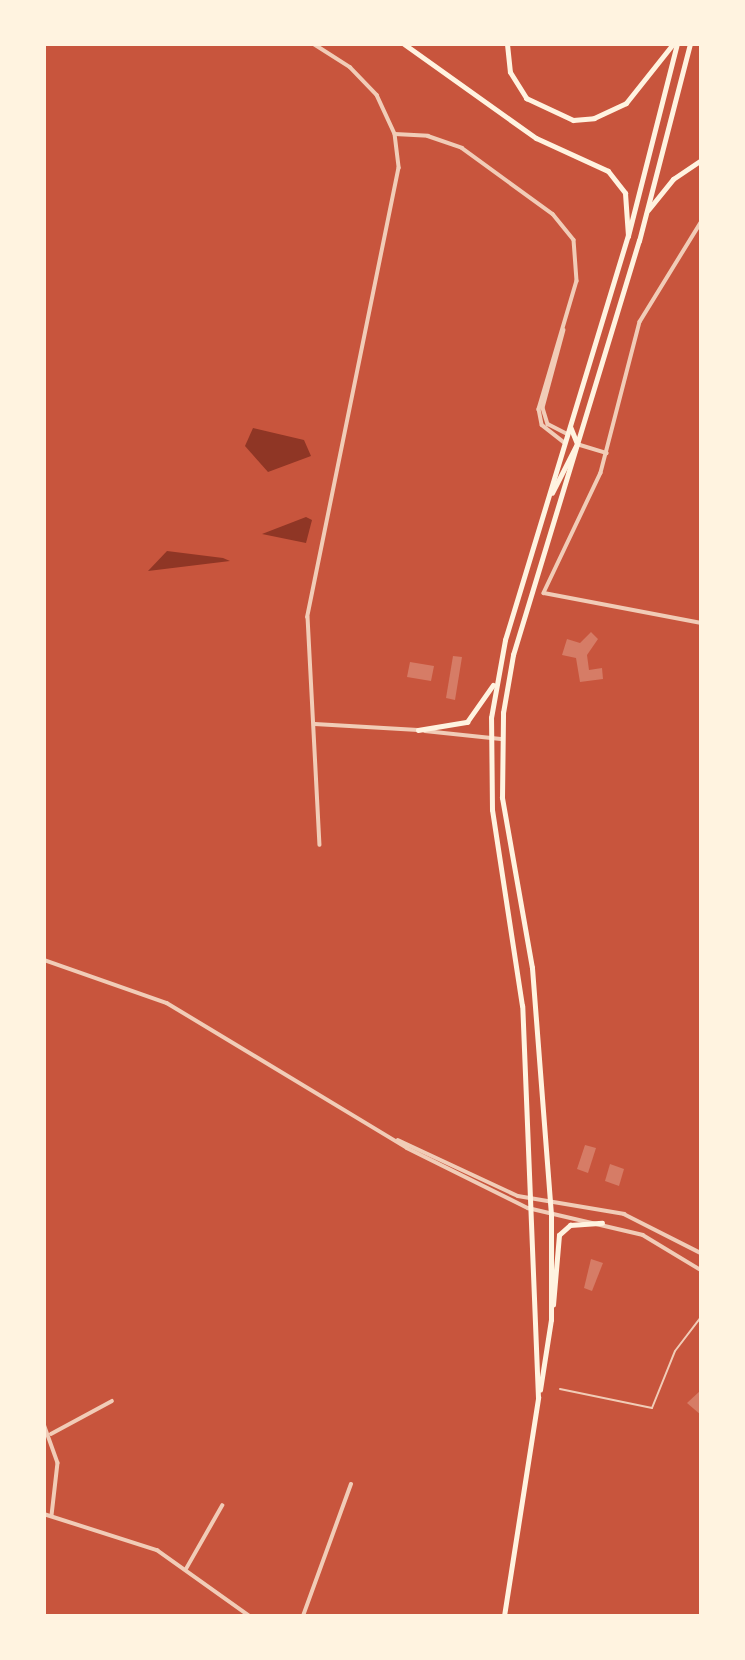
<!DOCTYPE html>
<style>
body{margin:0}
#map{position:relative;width:745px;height:1660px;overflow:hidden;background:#c8553d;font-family:Signika,sans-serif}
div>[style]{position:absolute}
.water>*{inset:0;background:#8f3625}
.building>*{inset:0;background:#d67c66}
.service>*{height:2px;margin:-1px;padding:0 1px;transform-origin:1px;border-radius:1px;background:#f1ccb7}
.minor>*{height:3.5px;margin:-1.75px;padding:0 1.75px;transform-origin:1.75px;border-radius:1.75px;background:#f1ccb7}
.tertiary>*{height:3.5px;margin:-1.75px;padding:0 1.75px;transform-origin:1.75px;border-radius:1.75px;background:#f1ccb7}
.secondary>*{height:4.5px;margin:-2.25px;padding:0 2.25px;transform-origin:2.25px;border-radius:2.25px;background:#fff3e0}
.motorway>*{height:5px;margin:-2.5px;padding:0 2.5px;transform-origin:2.5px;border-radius:2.5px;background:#fff3e0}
span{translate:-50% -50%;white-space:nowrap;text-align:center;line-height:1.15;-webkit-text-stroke:5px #fff3e0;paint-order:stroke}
.frame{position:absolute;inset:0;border:46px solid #fff3e0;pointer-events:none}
</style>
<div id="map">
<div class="water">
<div style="clip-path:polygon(253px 428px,304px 440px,311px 456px,268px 472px,245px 446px)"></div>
<div style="clip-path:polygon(306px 517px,312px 520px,306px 543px,262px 534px)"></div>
<div style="clip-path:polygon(167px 551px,223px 558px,230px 561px,148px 571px)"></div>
</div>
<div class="building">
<div style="clip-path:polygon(591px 632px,598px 639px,587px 655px,589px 670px,602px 668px,603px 679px,580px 682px,576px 658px,562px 655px,567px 639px,580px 643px)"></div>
<div style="clip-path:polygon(453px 656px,462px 657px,455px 700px,446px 698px)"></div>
<div style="clip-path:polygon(410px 662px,434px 666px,431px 681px,407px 677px)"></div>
<div style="clip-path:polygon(585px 1145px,596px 1148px,588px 1173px,577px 1169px)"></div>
<div style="clip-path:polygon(610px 1164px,624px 1169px,619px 1186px,605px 1181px)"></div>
<div style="clip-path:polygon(591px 1259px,603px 1263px,592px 1291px,584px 1288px)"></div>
<div style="clip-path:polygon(701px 1390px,701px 1415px,687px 1403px)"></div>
</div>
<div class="service">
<div style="left:560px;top:1389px;width:94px;rotate:11.7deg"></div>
<div style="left:652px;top:1408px;width:61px;rotate:-68deg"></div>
<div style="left:675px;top:1351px;width:43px;rotate:-52.6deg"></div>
</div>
<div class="minor">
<div style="left:314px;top:44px;width:43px;rotate:32.6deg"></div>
<div style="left:350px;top:67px;width:39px;rotate:46deg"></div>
<div style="left:377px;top:95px;width:43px;rotate:65.2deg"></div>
<div style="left:395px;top:134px;width:34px;rotate:83deg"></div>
<div style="left:399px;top:168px;width:458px;rotate:101.5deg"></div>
<div style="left:308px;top:617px;width:228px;rotate:87deg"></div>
<div style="left:395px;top:134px;width:33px;rotate:3deg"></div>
<div style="left:428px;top:136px;width:36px;rotate:19deg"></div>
<div style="left:462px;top:148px;width:112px;rotate:36deg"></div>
<div style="left:553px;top:214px;width:33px;rotate:51deg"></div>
<div style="left:574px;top:240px;width:41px;rotate:85.8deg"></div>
<div style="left:577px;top:281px;width:134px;rotate:106.5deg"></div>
<div style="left:539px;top:409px;width:16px;rotate:79deg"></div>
<div style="left:542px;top:425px;width:29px;rotate:38deg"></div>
<div style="left:701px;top:223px;width:116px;rotate:121.6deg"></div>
<div style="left:640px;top:322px;width:156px;rotate:104.5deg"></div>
<div style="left:601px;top:473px;width:133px;rotate:115.4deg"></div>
<div style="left:544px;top:593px;width:160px;rotate:10.8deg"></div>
<div style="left:564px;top:330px;width:81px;rotate:105.1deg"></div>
<div style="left:543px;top:408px;width:17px;rotate:73deg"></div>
<div style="left:548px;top:424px;width:22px;rotate:27deg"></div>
<div style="left:577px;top:444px;width:31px;rotate:17deg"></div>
<div style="left:315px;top:724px;width:103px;rotate:3.3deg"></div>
<div style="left:425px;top:731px;width:76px;rotate:6deg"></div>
<div style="left:44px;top:1424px;width:41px;rotate:70.3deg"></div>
<div style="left:58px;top:1463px;width:53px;rotate:96.5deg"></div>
<div style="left:51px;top:1434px;width:69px;rotate:-28.4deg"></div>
<div style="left:44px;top:1514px;width:119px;rotate:17.7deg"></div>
<div style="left:157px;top:1550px;width:114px;rotate:35.4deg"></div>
<div style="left:186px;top:1569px;width:73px;rotate:-60.3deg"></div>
<div style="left:303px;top:1616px;width:140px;rotate:-70deg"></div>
</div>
<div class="tertiary">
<div style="left:44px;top:960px;width:130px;rotate:19.3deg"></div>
<div style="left:167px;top:1003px;width:280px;rotate:31.1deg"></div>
<div style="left:407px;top:1148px;width:135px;rotate:26.4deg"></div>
<div style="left:528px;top:1208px;width:118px;rotate:13.2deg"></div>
<div style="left:643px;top:1235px;width:68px;rotate:31.1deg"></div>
<div style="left:398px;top:1140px;width:132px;rotate:25deg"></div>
<div style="left:518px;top:1196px;width:108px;rotate:9.6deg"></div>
<div style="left:624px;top:1214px;width:86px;rotate:26.9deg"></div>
</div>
<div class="secondary">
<div style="left:552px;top:493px;width:55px;rotate:-63deg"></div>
<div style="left:577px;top:444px;width:18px;rotate:-112deg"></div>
<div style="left:418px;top:730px;width:50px;rotate:-9.3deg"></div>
<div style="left:467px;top:722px;width:45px;rotate:-54.9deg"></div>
<div style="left:553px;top:1305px;width:70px;rotate:-85.1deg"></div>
<div style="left:559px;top:1235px;width:15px;rotate:-42deg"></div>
<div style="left:570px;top:1225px;width:32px;rotate:-4deg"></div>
<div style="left:540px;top:1390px;width:71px;rotate:-81.1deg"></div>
<div style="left:551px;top:1320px;width:105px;rotate:-90deg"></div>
<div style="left:551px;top:1215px;width:248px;rotate:-94.4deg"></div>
<div style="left:532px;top:968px;width:173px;rotate:-100deg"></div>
<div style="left:502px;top:798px;width:85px;rotate:-89.3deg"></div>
<div style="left:503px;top:713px;width:59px;rotate:-80.2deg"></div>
<div style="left:513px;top:655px;width:433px;rotate:-73.1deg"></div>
<div style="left:639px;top:241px;width:203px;rotate:-75.5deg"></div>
<div style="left:504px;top:1616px;width:221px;rotate:-81.1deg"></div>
<div style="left:538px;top:1398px;width:392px;rotate:-92.3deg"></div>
<div style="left:522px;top:1006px;width:198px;rotate:-98.7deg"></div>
<div style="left:492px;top:810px;width:92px;rotate:-90.6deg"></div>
<div style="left:491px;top:718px;width:79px;rotate:-79.8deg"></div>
<div style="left:505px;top:640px;width:422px;rotate:-73.1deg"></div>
<div style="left:628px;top:236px;width:198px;rotate:-75.7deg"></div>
</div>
<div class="motorway">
<div style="left:404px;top:44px;width:162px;rotate:35.5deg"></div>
<div style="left:536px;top:138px;width:79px;rotate:24.6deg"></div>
<div style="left:608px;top:171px;width:28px;rotate:52deg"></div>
<div style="left:625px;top:193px;width:43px;rotate:86deg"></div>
<div style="left:507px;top:44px;width:28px;rotate:84deg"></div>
<div style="left:510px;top:72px;width:31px;rotate:58deg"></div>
<div style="left:526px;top:98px;width:52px;rotate:25.1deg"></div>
<div style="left:573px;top:120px;width:21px;rotate:-5deg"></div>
<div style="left:594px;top:118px;width:35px;rotate:-25deg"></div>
<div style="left:626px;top:103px;width:75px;rotate:-51.5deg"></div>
<div style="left:648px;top:210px;width:40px;rotate:-51deg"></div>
<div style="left:673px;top:179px;width:34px;rotate:-34deg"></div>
</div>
<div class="frame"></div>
</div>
